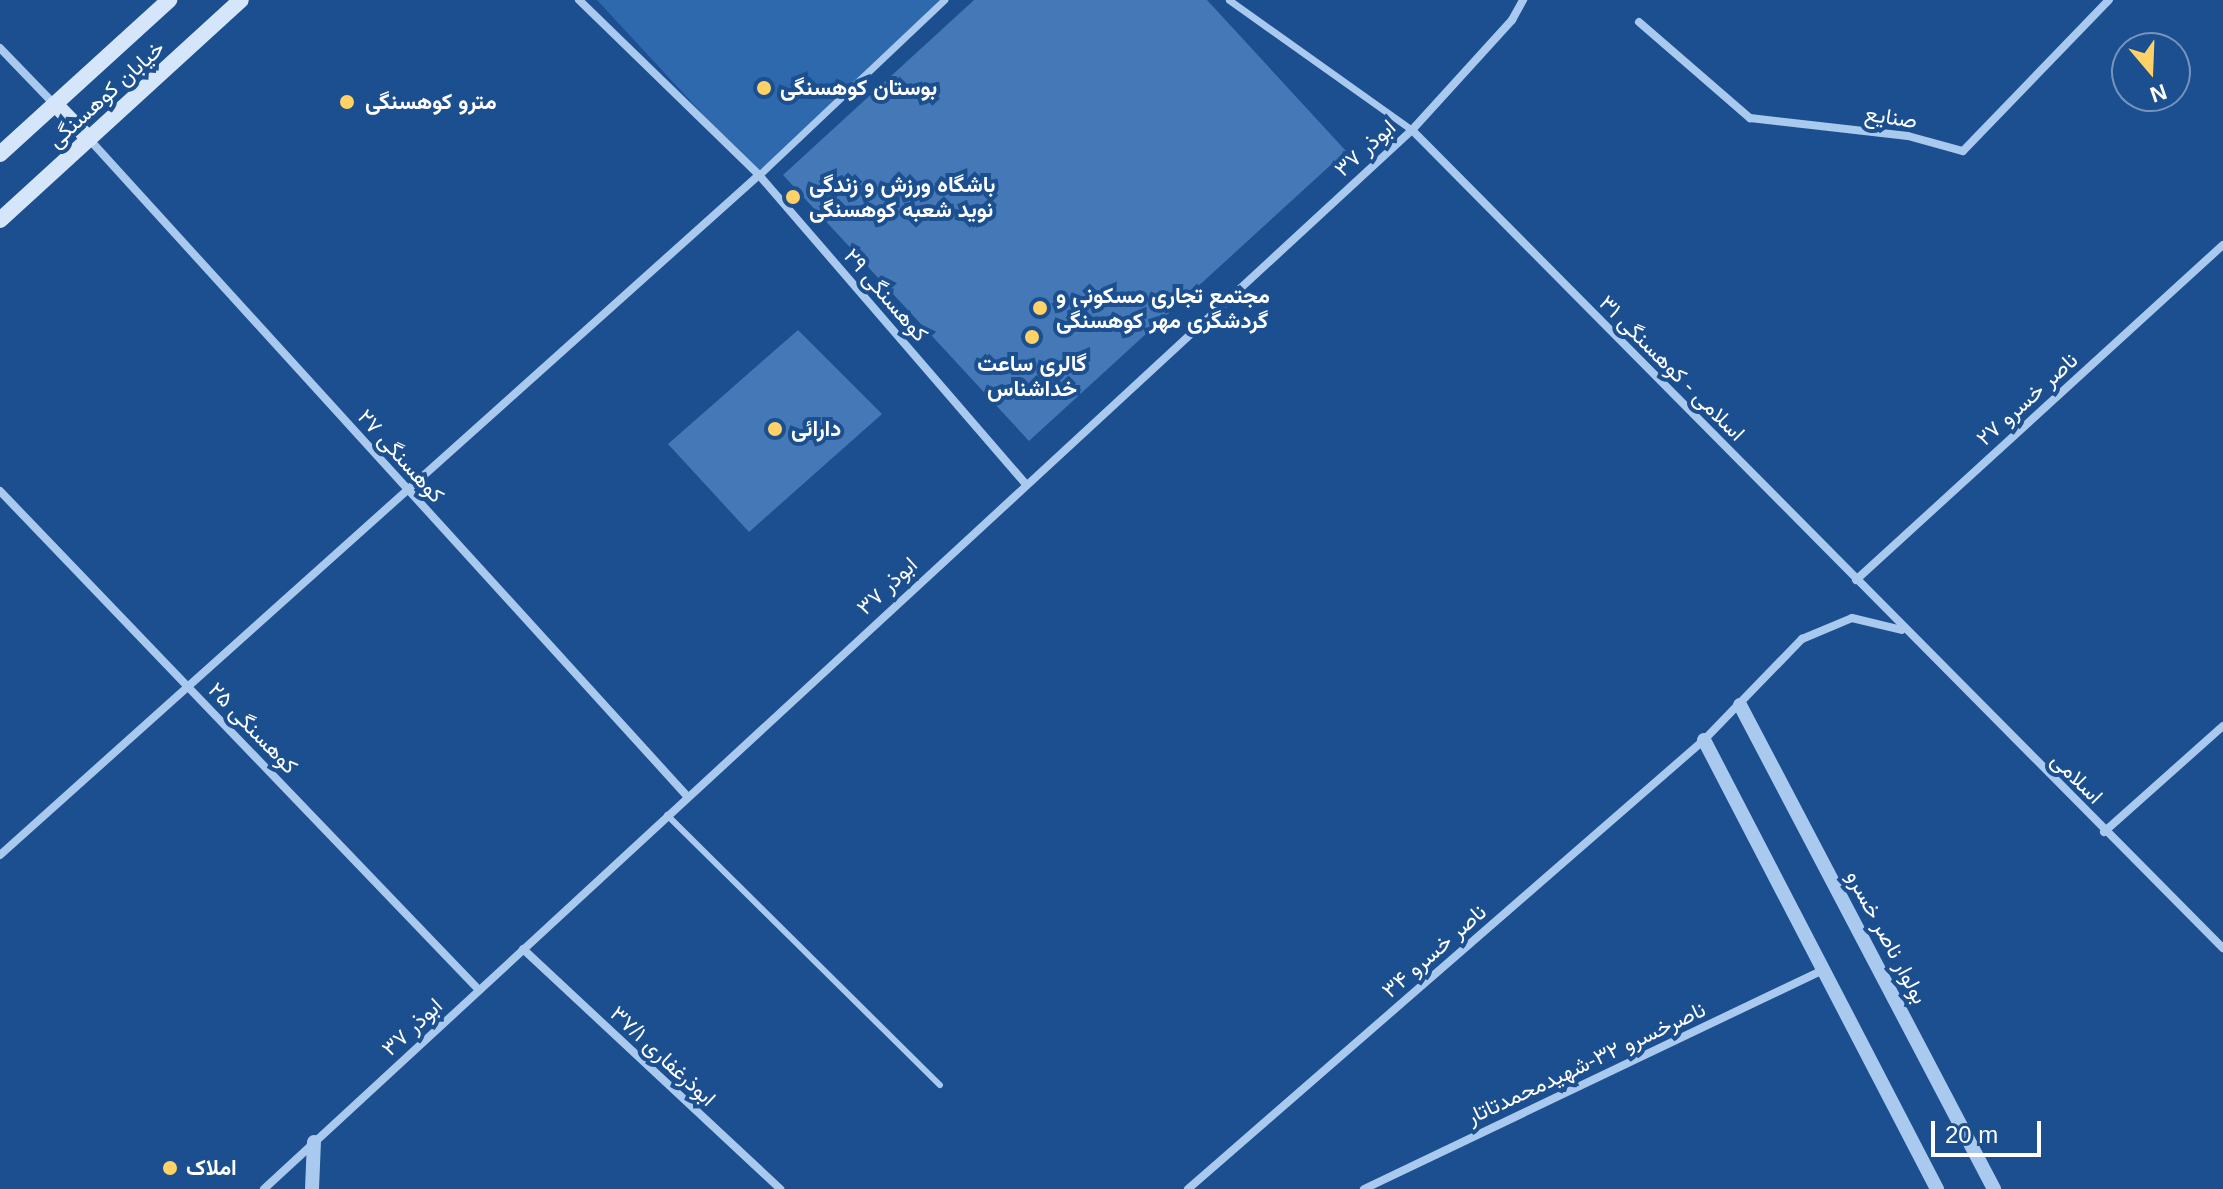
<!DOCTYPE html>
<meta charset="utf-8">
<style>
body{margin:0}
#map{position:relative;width:2223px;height:1189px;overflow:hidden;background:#1b4f8f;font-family:Arial,Vazirmatn,sans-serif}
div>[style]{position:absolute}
.green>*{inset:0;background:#2e69ad}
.building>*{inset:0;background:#4478b7}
.service>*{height:6px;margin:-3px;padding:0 3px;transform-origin:3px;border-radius:3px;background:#a9c9ee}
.pedestrian>*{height:7px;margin:-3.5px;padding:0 3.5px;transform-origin:3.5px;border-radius:3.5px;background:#a9c9ee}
.minor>*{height:8px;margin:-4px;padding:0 4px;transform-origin:4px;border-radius:4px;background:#a9c9ee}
.tertiary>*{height:14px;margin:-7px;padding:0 7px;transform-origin:7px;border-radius:7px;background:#a9c9ee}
.secondary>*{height:16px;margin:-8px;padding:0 8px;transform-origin:8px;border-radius:8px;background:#d6e6fa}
.dots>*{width:22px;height:22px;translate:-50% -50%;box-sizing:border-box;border:4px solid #1b4f8f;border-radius:50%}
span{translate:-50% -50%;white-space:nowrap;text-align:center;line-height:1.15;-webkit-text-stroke:8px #1b4f8f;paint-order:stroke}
.poi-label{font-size:22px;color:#fff;font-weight:700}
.left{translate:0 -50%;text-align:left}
.street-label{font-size:22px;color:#fff}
.north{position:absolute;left:2111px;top:32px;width:80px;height:80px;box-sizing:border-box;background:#1b4f8f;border:2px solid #7695bc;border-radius:50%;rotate:161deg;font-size:22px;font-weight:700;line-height:32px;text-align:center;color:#fff}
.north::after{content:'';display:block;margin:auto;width:28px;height:36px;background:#ffd166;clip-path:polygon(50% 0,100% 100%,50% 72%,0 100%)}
.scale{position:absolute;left:1931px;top:1121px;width:110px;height:36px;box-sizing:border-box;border:4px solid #fff;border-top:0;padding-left:10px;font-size:24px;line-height:28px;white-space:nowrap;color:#fff;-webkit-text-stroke:6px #1b4f8f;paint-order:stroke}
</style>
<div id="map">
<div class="green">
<div style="clip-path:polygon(597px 0,940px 0,759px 175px)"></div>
</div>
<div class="building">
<div style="clip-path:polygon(974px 0,1207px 0,1346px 151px,1029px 441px,783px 175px)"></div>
<div style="clip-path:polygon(798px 330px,882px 414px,749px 532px,668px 444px)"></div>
</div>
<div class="service">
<div style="left:667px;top:815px;width:384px;rotate:44.7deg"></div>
</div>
<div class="pedestrian">
<div style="left:1229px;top:0;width:224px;rotate:35.4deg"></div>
<div style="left:759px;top:175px;width:255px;rotate:-43.4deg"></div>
</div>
<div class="minor">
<div style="left:579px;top:0;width:251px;rotate:44.2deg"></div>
<div style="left:759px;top:175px;width:407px;rotate:49.2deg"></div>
<div style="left:1639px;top:22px;width:147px;rotate:40.9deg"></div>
<div style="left:1750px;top:118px;width:159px;rotate:6.5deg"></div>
<div style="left:1908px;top:136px;width:57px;rotate:15.3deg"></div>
<div style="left:1963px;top:151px;width:210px;rotate:-46deg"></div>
<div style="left:0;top:48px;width:78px;rotate:46deg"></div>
<div style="left:1412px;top:130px;width:1152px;rotate:45.25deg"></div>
<div style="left:89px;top:139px;width:888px;rotate:47.69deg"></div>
<div style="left:0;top:491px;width:692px;rotate:46.17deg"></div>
<div style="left:1856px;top:580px;width:497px;rotate:-42.4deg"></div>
<div style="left:2104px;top:832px;width:159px;rotate:-41.7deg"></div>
<div style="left:0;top:855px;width:1019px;rotate:-41.86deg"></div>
<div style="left:523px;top:949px;width:352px;rotate:43deg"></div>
<div style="left:264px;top:1189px;width:1562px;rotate:-42.69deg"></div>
<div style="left:1412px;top:130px;width:149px;rotate:-47.7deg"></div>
<div style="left:1512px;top:20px;width:23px;rotate:-61deg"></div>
<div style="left:1188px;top:1189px;width:684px;rotate:-41.03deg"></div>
<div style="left:1704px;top:740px;width:141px;rotate:-45.9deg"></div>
<div style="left:1802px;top:639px;width:54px;rotate:-22.8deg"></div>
<div style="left:1852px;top:618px;width:51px;rotate:13.5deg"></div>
<div style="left:1364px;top:1189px;width:509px;rotate:-25.51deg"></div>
</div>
<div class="tertiary">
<div style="left:1740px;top:705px;width:547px;rotate:62.31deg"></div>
<div style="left:1704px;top:740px;width:506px;rotate:62.57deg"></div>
<div style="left:312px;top:1189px;width:47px;rotate:-87.6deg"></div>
</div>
<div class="secondary">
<div style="left:55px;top:104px;width:49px;rotate:45.8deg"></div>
<div style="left:0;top:154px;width:229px;rotate:-42.3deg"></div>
<div style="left:0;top:220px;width:326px;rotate:-42.4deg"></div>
</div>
<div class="dots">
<div style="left:764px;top:88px;background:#ffd166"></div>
<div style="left:347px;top:102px;background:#ffd166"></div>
<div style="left:793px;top:197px;background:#ffd166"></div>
<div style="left:1040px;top:308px;background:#ffd166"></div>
<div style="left:1032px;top:337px;background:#ffd166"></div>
<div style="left:775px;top:429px;background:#ffd166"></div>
<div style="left:170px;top:1168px;background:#ffd166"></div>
</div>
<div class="poi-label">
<span class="left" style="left:780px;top:88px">بوستان کوهسنگی</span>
<span class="left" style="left:365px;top:102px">مترو کوهسنگی</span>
<span class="left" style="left:809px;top:197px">باشگاه ورزش و زندگی<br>نوید شعبه کوهسنگی</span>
<span class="left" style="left:1056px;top:308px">مجتمع تجاری مسکونی و<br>گردشگری مهر کوهسنگی</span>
<span style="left:1032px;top:376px">گالری ساعت<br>خداشناس</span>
<span class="left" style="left:791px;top:429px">دارائی</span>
<span class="left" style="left:186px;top:1168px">املاک</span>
</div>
<div class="street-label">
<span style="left:106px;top:94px;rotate:-42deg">خیابان کوهسنگی</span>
<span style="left:1891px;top:117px;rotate:9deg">صنایع</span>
<span style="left:1365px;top:148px;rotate:-42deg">ابوذر ۳۷</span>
<span style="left:886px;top:295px;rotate:49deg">کوهسنگی ۲۹</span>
<span style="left:1672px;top:368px;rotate:45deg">اسلامی - کوهسنگی ۳۱</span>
<span style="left:2027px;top:399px;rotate:-42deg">ناصر خسرو ۲۷</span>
<span style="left:401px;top:456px;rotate:48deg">کوهسنگی ۲۷</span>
<span style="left:887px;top:586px;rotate:-43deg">ابوذر ۳۷</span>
<span style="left:253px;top:728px;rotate:46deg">کوهسنگی ۲۵</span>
<span style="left:2077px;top:778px;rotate:45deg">اسلامی</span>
<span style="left:1887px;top:937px;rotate:62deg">بولوار ناصر خسرو</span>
<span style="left:1434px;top:951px;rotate:-41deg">ناصر خسرو ۳۴</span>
<span style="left:412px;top:1027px;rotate:-43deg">ابوذر ۳۷</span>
<span style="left:663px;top:1056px;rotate:43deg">ابوذرغفاری ۳۷/۱</span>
<span style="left:1586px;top:1063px;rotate:-25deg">ناصرخسرو ۳۲-شهیدمحمدتاتار</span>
</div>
<div class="north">N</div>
<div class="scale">20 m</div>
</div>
